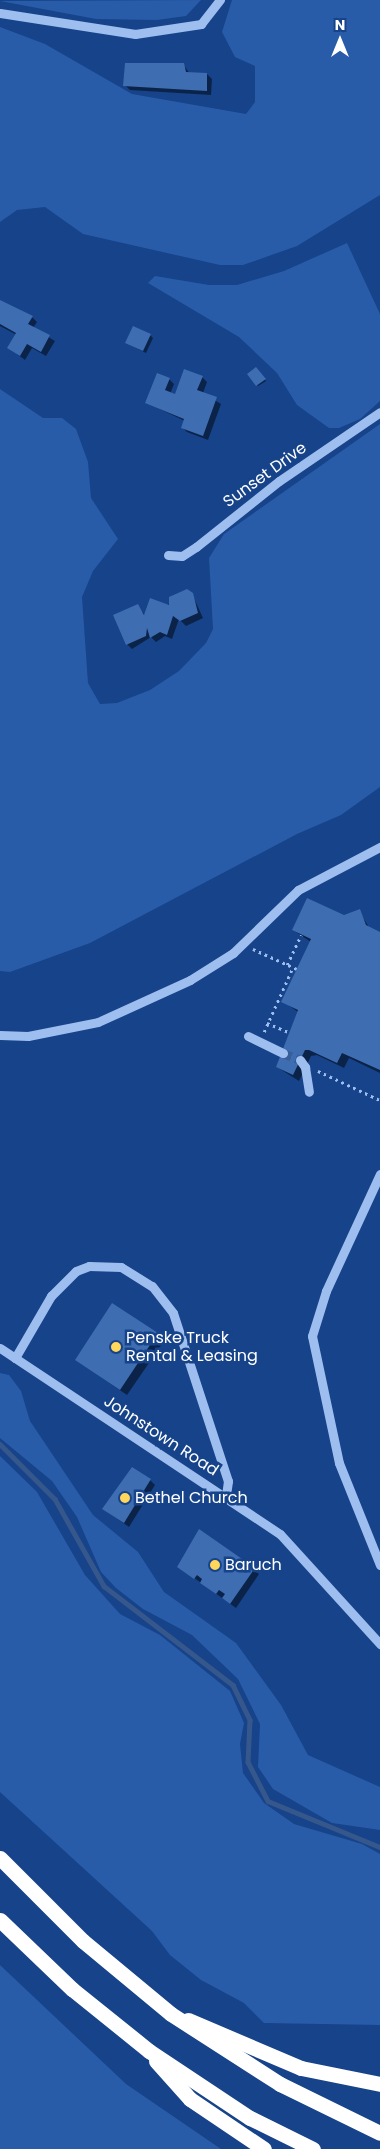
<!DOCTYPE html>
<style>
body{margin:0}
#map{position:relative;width:380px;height:2149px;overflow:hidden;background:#164389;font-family:Poppins,sans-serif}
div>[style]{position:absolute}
.green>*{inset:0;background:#285ca8}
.shadow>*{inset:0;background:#0007}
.stream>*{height:4.5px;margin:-2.25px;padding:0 2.25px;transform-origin:2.25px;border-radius:2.25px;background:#36578b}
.building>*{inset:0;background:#3e6db2}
.minor-tunnel>*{height:9px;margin-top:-4.5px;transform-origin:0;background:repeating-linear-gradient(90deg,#395f9b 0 9px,transparent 0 13.5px)}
.path>*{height:2.5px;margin-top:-1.25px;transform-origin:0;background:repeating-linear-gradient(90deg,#9dbeef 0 2.5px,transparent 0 6.5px)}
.minor>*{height:9px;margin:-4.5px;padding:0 4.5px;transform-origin:4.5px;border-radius:4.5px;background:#9dbeef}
.highway>*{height:15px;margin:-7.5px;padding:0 7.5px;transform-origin:7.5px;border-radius:7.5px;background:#fff}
.dots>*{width:14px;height:14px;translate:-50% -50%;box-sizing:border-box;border:2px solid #164389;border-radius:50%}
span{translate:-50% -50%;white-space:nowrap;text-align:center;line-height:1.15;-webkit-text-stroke:5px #164389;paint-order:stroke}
.street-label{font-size:16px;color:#fff}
.poi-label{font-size:16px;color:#fff}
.left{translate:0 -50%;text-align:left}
.north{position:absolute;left:315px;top:15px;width:50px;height:50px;-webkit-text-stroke:4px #164389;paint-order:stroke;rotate:0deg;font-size:14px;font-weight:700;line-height:20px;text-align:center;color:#fff}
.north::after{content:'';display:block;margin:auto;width:18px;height:22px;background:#fff;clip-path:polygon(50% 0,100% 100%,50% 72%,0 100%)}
</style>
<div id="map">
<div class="green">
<div style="clip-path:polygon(201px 0,186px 16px,157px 20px,96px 19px,0 1px)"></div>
<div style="clip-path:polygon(232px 0,380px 0,380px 195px,297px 246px,243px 265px,220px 265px,83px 234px,45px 207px,17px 210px,0 222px,0 27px,45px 44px,132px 94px,246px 114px,255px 102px,255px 66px,235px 57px,222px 32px)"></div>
<div style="clip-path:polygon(347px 243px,380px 314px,380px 401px,360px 419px,339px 428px,329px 428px,297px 405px,277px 373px,239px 337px,148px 283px,155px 276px,209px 285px,237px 285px,284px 271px)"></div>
<div style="clip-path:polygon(0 389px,43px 418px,62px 418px,76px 429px,88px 462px,91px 498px,118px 539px,93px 571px,82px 597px,88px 683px,100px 704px,117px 703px,150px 690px,179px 671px,206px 643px,213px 629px,209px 558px,224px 534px,380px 424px,380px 787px,341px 815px,297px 834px,90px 943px,10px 972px,0 971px)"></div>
<div style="clip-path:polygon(0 1373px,9px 1375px,21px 1391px,30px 1421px,93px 1515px,138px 1552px,164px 1592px,236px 1643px,281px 1705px,308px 1755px,380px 1787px,380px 1830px,332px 1823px,273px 1789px,258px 1767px,260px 1724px,238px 1679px,192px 1635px,143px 1609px,116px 1588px,101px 1572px,77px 1517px,52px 1481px,0 1438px)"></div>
<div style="clip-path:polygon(0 1456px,37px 1492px,85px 1575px,120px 1614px,160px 1635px,230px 1691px,244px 1723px,240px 1744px,243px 1773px,264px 1803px,294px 1824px,362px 1844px,380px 1854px,380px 2025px,264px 2023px,244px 2003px,201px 1980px,170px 1955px,152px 1931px,0 1792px)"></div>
<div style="clip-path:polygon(0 1965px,126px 2084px,221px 2149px,0 2149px)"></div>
</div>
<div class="shadow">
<div style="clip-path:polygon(183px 64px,190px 74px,207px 74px,212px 79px,211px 95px,130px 90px,125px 85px)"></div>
<div style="clip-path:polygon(0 301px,32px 317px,37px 322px,33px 328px,55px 341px,46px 356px,32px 348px,25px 360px,9px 348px,17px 335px,0 326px)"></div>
<div style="clip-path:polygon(150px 335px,153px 338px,146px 353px,127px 343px)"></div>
<div style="clip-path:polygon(256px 368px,266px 381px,258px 386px,257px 385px)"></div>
<div style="clip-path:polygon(202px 377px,207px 382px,203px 393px,221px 404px,208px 440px,187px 432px,182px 427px,185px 421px,147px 403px,169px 379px,174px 384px,170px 394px,175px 395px)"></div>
<div style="clip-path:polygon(192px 594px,203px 618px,186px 626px,179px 619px,172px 639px,165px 636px,156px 642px,151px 637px,132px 649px,127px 644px,138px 606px,145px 615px)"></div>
<div style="clip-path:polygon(359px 911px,370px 929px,380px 933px,380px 1073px,349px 1058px,344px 1068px,317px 1055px,311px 1056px,299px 1081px,277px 1067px,298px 1012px,283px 1001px,311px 942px,293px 930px)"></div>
<div style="clip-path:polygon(113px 1305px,164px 1341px,127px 1395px,76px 1360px)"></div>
<div style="clip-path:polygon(150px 1480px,155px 1485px,129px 1527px,104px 1509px)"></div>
<div style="clip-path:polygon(199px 1531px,259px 1574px,236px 1608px,179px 1567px)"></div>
</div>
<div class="stream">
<div style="left:0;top:1444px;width:78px;rotate:45deg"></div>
<div style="left:55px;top:1499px;width:100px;rotate:60.6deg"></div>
<div style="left:104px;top:1586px;width:163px;rotate:37.5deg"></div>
<div style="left:233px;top:1685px;width:39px;rotate:64deg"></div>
<div style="left:250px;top:1720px;width:42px;rotate:92.7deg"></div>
<div style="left:248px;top:1762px;width:44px;rotate:62.9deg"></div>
<div style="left:268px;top:1801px;width:121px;rotate:22.3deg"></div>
</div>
<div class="building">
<div style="clip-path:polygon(125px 63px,184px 63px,186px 72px,207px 73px,207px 91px,123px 86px)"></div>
<div style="clip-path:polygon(0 300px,33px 316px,28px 324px,50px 335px,41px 352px,27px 344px,20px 356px,7px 348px,16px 333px,0 324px)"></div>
<div style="clip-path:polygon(133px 326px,151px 334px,143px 351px,125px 343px)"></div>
<div style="clip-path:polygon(256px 367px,266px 379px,256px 386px,247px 374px)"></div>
<div style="clip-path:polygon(184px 369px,203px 376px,197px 390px,217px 397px,203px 436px,181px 428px,184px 419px,145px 403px,157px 373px,170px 378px,165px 390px,175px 394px)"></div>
<div style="clip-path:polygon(187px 589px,193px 593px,198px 613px,180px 621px,173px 616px,167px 635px,160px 632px,150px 638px,147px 628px,146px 636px,126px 645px,113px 615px,138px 604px,144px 615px,150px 598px,169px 605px,169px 597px)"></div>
<div style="clip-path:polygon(307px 898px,344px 915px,360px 909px,366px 925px,380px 932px,380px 1070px,342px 1053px,337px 1063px,309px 1050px,305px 1050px,293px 1075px,276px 1067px,298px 1010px,281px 1002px,311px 939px,292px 930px)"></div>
<div style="clip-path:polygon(112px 1303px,158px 1333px,120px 1390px,75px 1360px)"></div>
<div style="clip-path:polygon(132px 1467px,151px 1479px,124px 1523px,102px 1509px)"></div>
<div style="clip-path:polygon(199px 1529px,255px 1568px,230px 1604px,222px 1598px,225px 1594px,219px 1590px,216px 1594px,200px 1583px,202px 1579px,197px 1575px,194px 1579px,177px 1567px)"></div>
</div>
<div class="minor-tunnel">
<div style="left:283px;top:1053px;width:18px;rotate:22deg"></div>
</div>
<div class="path">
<div style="left:253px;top:949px;width:48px;rotate:24.4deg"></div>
<div style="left:287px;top:965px;width:33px;rotate:-65deg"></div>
<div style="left:267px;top:1023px;width:23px;rotate:23deg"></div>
<div style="left:264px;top:1032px;width:71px;rotate:-66deg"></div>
<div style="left:318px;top:1071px;width:68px;rotate:25.1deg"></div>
</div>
<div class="minor">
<div style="left:0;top:13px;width:137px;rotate:8.8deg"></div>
<div style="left:135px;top:34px;width:67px;rotate:-8.6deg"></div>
<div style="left:201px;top:24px;width:31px;rotate:-52deg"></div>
<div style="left:168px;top:555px;width:14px;rotate:4deg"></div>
<div style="left:182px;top:556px;width:17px;rotate:-33deg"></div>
<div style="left:196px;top:547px;width:106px;rotate:-38.5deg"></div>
<div style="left:279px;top:481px;width:122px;rotate:-34.3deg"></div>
<div style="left:0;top:1035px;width:28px;rotate:2deg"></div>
<div style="left:28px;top:1036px;width:71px;rotate:-11.3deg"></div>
<div style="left:98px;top:1022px;width:101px;rotate:-24.5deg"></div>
<div style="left:190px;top:980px;width:51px;rotate:-32.1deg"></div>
<div style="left:233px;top:953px;width:91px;rotate:-44.1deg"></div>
<div style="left:298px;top:890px;width:93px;rotate:-27.7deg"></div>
<div style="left:248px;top:1036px;width:39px;rotate:26deg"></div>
<div style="left:300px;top:1060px;width:9px;rotate:54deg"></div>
<div style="left:305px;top:1067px;width:25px;rotate:81deg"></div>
<div style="left:380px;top:1174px;width:129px;rotate:114.8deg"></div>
<div style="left:326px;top:1291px;width:47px;rotate:107.3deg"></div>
<div style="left:312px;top:1336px;width:130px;rotate:78deg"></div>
<div style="left:339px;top:1463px;width:110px;rotate:68.1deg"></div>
<div style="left:0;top:1348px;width:336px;rotate:33.6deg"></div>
<div style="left:280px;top:1534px;width:149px;rotate:47.7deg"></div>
<div style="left:15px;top:1358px;width:72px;rotate:-59.9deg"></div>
<div style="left:51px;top:1296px;width:35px;rotate:-45deg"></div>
<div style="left:76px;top:1271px;width:14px;rotate:-21deg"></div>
<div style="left:89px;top:1266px;width:32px;rotate:2deg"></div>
<div style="left:121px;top:1267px;width:36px;rotate:32deg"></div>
<div style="left:152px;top:1286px;width:34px;rotate:52deg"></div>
<div style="left:173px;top:1313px;width:177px;rotate:71.9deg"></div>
<div style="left:228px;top:1481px;width:15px;rotate:98deg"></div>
</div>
<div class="highway">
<div style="left:0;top:1858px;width:117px;rotate:45deg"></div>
<div style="left:83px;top:1941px;width:114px;rotate:39.7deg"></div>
<div style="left:171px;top:2014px;width:130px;rotate:32.7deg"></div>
<div style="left:280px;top:2084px;width:111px;rotate:26.1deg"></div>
<div style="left:0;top:1920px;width:100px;rotate:43.8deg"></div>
<div style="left:72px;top:1989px;width:99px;rotate:38.8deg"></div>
<div style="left:149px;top:2051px;width:121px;rotate:33.6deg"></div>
<div style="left:250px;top:2118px;width:70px;rotate:26.2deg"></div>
<div style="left:188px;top:2020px;width:123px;rotate:23deg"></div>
<div style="left:301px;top:2068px;width:81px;rotate:11.4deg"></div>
<div style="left:156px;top:2061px;width:51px;rotate:48.2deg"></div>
<div style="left:190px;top:2099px;width:89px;rotate:34deg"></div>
</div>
<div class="dots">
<div style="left:116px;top:1347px;background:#ffd75b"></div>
<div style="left:125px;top:1498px;background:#ffd75b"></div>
<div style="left:215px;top:1565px;background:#ffd75b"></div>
</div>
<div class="street-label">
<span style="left:265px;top:475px;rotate:-36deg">Sunset Drive</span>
<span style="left:161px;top:1436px;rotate:33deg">Johnstown Road</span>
</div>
<div class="poi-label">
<span class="left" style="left:126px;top:1347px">Penske Truck<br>Rental &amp; Leasing</span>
<span class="left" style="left:135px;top:1498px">Bethel Church</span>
<span class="left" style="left:225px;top:1565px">Baruch</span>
</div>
<div class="north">N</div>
</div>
